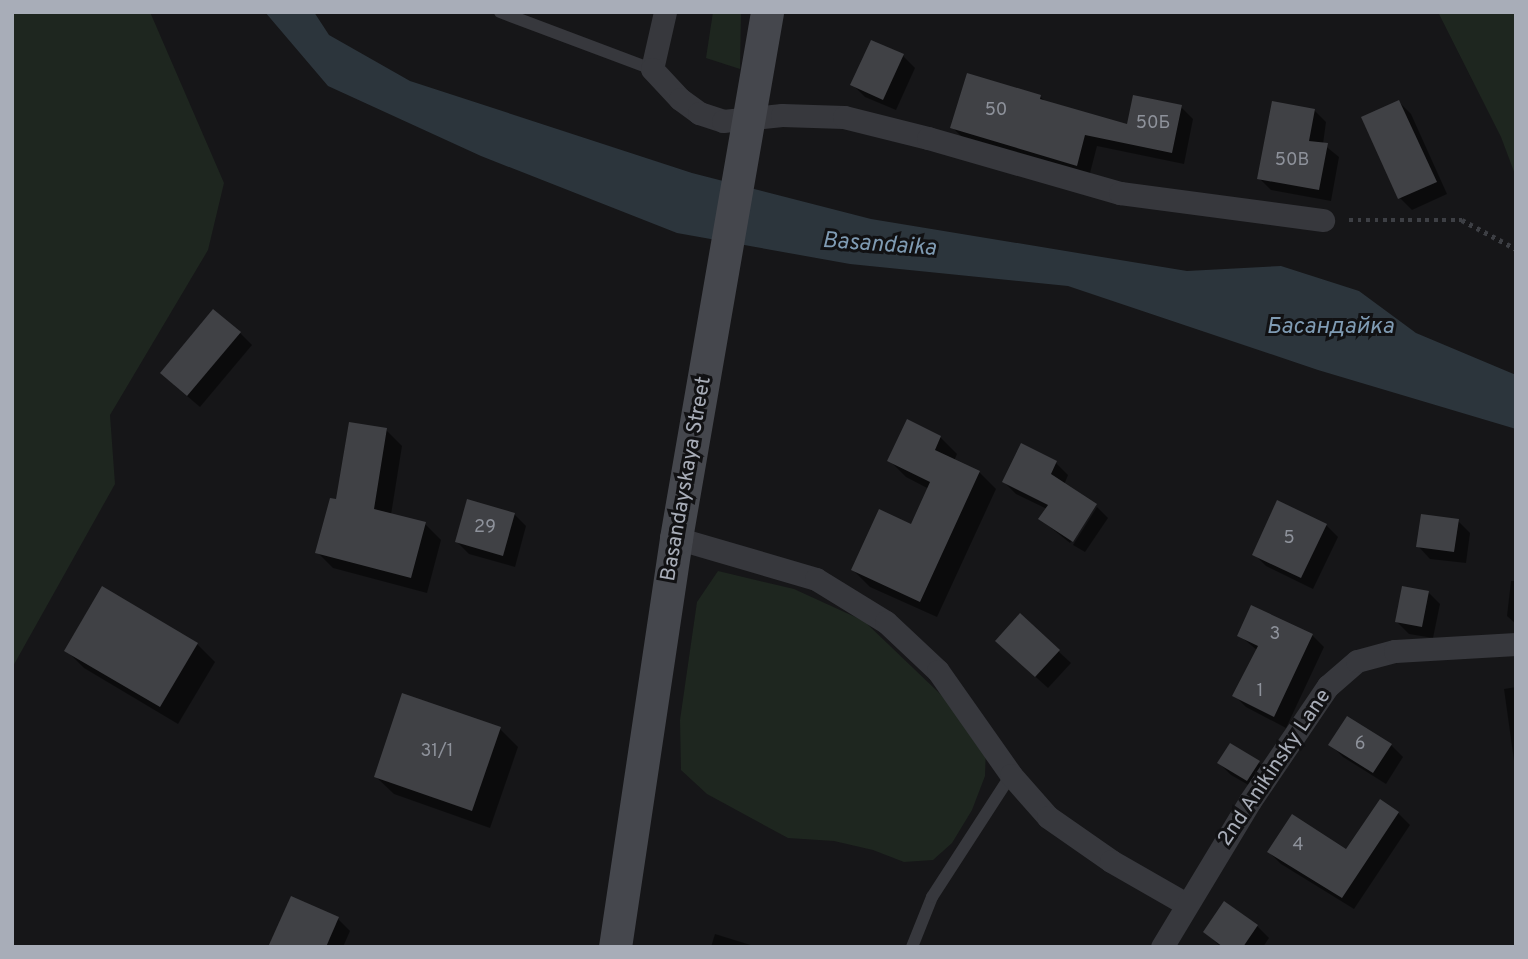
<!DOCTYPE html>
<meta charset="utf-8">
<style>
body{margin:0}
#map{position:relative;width:1528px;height:959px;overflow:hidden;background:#161618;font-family:Overpass,sans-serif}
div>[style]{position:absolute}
.green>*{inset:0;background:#1e261f}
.water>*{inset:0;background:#2c353c}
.shadow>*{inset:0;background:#0007}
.building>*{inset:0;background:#404145}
.path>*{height:4.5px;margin-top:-2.25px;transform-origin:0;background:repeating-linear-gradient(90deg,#3d3f44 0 3.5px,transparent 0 8.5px)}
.lane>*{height:12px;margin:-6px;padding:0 6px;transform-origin:6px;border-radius:6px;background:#37383d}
.street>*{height:23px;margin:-11.5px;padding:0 11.5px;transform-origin:11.5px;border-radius:11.5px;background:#37383d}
.secondary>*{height:33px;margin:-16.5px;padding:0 16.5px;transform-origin:16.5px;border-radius:16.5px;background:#45474d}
span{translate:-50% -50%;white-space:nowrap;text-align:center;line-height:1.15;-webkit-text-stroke:6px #111113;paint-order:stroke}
.number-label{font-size:18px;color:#8e929b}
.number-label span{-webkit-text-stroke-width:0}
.street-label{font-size:21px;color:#a8adb8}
.water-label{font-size:23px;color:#7f9bb3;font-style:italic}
.frame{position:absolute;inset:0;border:14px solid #a8adb8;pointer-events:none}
</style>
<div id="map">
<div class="green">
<div style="clip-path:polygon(12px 12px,150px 12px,224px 183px,208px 250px,110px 415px,115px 484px,12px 668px)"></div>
<div style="clip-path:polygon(713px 12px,741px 12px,740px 69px,706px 58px)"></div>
<div style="clip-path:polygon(1438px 12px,1516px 12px,1516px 177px,1501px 137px)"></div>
<div style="clip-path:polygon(718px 571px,794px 589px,864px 621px,959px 712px,986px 745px,985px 776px,972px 810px,952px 843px,933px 860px,904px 862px,873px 850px,834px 841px,788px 838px,707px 794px,681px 770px,680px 720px,697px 602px)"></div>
</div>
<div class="water">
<div style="clip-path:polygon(265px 12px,314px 12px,329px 35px,410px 81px,692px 173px,871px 219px,1187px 271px,1281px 266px,1359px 291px,1416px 333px,1516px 375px,1516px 429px,1318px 370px,1068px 286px,850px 264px,677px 233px,481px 156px,328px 86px)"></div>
</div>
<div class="shadow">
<div style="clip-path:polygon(903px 56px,915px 68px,896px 110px,865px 97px,853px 85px)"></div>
<div style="clip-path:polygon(1040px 96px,1046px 103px,1128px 126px,1181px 107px,1193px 119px,1184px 164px,1097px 146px,1089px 177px,964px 139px,952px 127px)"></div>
<div style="clip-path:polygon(1399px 102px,1411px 114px,1447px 194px,1412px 210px,1400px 198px,1363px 118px)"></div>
<div style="clip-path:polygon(1314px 110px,1326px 122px,1323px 144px,1339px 157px,1331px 201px,1271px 190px,1259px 178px)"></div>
<div style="clip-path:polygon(240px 333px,252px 345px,200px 407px,174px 385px)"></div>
<div style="clip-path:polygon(386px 430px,402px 446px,391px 515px,425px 524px,441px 540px,427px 593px,333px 568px,317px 552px,337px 501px)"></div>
<div style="clip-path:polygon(940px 437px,957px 454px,954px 461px,979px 472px,996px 489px,937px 617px,870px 587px,853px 570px,912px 526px,929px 489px,906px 477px,889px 460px)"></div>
<div style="clip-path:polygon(1022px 446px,1056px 463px,1068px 475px,1064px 485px,1096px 506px,1070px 543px,1040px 519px,1047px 509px,1016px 494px,1004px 482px)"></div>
<div style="clip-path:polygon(1097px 507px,1108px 518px,1085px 552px,1073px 545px)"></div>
<div style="clip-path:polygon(514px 514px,526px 526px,515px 567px,469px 554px,457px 542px)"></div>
<div style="clip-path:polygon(1458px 521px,1470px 533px,1466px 563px,1430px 559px,1418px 546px)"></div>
<div style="clip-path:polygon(1326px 525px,1338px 537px,1313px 589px,1266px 566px,1254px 554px)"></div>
<div style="clip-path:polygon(1511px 581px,1516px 581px,1516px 624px,1507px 616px)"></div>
<div style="clip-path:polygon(1428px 592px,1440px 604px,1433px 638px,1409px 634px,1397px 622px)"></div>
<div style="clip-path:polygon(1020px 616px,1071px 663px,1048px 688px,1009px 653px)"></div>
<div style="clip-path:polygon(1239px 635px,1312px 635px,1324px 647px,1286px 728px,1246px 707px,1234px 695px,1258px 651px)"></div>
<div style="clip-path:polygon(197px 644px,215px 662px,178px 724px,84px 668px,66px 650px)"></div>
<div style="clip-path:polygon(1516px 687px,1516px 775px,1504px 689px)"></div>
<div style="clip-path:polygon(500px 729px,518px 747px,490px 828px,394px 794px,376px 777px)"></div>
<div style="clip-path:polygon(1230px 745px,1259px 763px,1271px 774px,1259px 791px,1231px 775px,1219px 763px)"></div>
<div style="clip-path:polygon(1331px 745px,1391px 745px,1403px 757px,1386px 784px,1343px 757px)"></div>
<div style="clip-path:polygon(1398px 813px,1410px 825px,1354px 909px,1281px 864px,1269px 852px,1347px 852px)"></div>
<div style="clip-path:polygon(338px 919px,350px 931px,343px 947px,270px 947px)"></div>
<div style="clip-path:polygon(1257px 926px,1269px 938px,1263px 947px,1221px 947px,1205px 932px)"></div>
<div style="clip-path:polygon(715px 934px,757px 947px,711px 947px)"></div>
</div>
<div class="building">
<div style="clip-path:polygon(871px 40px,904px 54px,883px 100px,850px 85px)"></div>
<div style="clip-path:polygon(967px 73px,1041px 95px,1040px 99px,1127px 124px,1133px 95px,1182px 105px,1172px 153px,1085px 135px,1077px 166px,950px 128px)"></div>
<div style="clip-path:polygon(1399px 100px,1437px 182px,1398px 199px,1361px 117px)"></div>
<div style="clip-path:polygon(1272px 101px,1315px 109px,1309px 141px,1328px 143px,1319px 190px,1257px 179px)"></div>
<div style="clip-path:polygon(213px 309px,241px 332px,187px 396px,160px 373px)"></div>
<div style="clip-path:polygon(907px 419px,941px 436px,935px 450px,980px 471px,920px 602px,851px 570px,879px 509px,911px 524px,930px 482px,887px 461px)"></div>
<div style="clip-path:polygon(349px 422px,387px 428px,374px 509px,426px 522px,411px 578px,315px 553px,330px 498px,336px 499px)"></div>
<div style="clip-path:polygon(1021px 443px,1057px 461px,1051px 474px,1097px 504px,1073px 542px,1038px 519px,1048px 505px,1002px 482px)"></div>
<div style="clip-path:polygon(467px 499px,515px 513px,503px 556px,455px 542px)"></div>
<div style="clip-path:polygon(1277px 500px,1327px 524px,1301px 578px,1252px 555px)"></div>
<div style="clip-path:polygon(1421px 514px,1459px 519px,1454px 552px,1416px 547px)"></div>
<div style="clip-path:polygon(102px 586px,198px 643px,160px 707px,64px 651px)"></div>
<div style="clip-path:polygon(1402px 586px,1429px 591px,1422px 627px,1395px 622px)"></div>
<div style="clip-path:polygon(1251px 605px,1313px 634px,1274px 717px,1232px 696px,1258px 646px,1237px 636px)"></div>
<div style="clip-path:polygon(1020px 613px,1060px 650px,1035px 677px,995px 641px)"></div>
<div style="clip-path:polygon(402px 693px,501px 727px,472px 811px,374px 777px)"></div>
<div style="clip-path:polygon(1347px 716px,1392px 744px,1373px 773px,1328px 745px)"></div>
<div style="clip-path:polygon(1230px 743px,1260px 761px,1247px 781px,1217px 763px)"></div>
<div style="clip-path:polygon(1380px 799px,1399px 812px,1342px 898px,1267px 852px,1292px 814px,1346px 849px)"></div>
<div style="clip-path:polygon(291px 896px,339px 917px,326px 947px,268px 947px)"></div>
<div style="clip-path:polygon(1224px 901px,1258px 925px,1243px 947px,1223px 947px,1203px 932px)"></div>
</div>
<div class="path">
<div style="left:1349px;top:220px;width:113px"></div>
<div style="left:1462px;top:220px;width:61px;rotate:28.2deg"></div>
</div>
<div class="lane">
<div style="left:500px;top:12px;width:162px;rotate:20.6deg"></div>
<div style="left:912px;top:947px;width:54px;rotate:-68.2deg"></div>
<div style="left:932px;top:897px;width:145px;rotate:-57.1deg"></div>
</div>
<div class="street">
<div style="left:665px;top:12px;width:58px;rotate:102.8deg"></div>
<div style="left:652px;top:69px;width:41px;rotate:47deg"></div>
<div style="left:680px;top:99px;width:24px;rotate:36deg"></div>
<div style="left:699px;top:113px;width:25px;rotate:18deg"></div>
<div style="left:723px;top:121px;width:59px;rotate:-5.8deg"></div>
<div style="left:782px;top:115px;width:62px;rotate:1.8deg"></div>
<div style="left:844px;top:117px;width:87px;rotate:14deg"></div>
<div style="left:928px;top:138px;width:200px;rotate:16deg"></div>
<div style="left:1120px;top:193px;width:205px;rotate:7.6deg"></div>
<div style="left:676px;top:538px;width:146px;rotate:16.3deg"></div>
<div style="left:816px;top:579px;width:82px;rotate:31.6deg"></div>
<div style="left:886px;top:622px;width:71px;rotate:43.3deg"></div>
<div style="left:938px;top:671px;width:127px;rotate:54.9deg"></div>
<div style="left:1011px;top:775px;width:56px;rotate:48.6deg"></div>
<div style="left:1048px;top:817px;width:77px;rotate:34.9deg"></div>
<div style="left:1111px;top:861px;width:86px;rotate:29.8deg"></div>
<div style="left:1162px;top:947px;width:170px;rotate:-58.9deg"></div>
<div style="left:1250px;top:801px;width:139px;rotate:-55.9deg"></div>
<div style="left:1328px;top:686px;width:38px;rotate:-41deg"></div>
<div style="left:1357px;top:661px;width:39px;rotate:-15deg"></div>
<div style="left:1395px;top:651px;width:121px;rotate:-3.3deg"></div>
</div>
<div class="secondary">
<div style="left:615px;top:947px;width:414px;rotate:-81.5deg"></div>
<div style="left:676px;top:538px;width:534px;rotate:-80.18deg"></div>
</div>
<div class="number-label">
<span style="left:996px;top:111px">50</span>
<span style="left:1153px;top:124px">50Б</span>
<span style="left:1292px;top:161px">50В</span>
<span style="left:485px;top:528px">29</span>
<span style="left:1289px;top:539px">5</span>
<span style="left:1275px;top:635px">3</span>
<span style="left:1260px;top:692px">1</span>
<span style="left:1360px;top:745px">6</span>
<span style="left:437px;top:752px">31/1</span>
<span style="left:1298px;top:846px">4</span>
</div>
<div class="street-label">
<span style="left:687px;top:479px;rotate:-80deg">Basandayskaya Street</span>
<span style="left:1275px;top:768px;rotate:-56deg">2nd Anikinsky Lane</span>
</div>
<div class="water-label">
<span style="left:879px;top:246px;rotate:4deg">Basandaika</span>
<span style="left:1330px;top:328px">Басандайка</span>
</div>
<div class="frame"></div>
</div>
